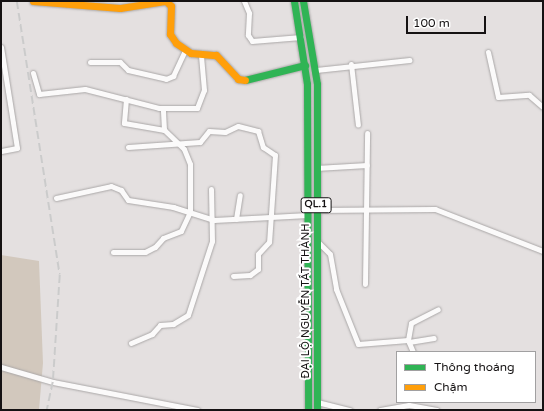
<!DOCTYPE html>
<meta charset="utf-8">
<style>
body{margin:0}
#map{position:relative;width:544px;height:411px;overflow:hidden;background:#e4e0e0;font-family:"Varela Round",sans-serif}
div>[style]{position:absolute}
.green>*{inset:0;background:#d2c8bd}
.roads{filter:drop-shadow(0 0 1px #aaa7a7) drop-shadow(0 0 1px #aaa7a7)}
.street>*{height:5px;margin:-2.5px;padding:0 2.5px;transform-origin:2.5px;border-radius:2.5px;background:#fbfafa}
.fast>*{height:7px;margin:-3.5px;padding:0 3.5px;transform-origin:3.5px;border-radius:3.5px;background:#30b455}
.slow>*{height:7px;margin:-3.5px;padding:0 3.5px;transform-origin:3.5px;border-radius:3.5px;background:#ff9f0a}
.rail>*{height:1.5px;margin-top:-0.75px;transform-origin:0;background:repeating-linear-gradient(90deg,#cbcbcb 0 8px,transparent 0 12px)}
span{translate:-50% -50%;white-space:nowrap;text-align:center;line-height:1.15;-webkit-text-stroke:4px #fff;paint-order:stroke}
.shield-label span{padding:1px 3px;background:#fff;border:1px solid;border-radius:3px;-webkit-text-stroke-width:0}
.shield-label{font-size:10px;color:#151213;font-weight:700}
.street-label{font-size:11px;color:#151213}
.frame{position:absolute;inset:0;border:2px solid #151213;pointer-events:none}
.legend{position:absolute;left:396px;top:351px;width:140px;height:52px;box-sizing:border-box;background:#fff;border:1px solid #a1a0a1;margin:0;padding:5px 7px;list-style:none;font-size:12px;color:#151213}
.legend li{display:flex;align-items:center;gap:8px;height:20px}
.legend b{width:20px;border:1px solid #a1a0a1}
.scale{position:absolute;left:406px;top:16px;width:80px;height:18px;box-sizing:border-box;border:2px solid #151213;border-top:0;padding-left:5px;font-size:12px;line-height:14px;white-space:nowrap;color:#151213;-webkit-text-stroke:3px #fff;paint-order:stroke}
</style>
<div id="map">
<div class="green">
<div style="clip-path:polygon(1px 255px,39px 261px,43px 363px,39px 410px,1px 410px)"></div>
</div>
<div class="roads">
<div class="street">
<div style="left:244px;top:1px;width:13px;rotate:67deg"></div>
<div style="left:249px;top:13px;width:22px;rotate:93deg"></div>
<div style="left:248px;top:35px;width:7px;rotate:56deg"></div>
<div style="left:252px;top:41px;width:49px;rotate:-4.7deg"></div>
<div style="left:1px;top:47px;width:102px;rotate:81deg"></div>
<div style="left:17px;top:148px;width:16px;rotate:169deg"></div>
<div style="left:488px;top:52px;width:46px;rotate:77.5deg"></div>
<div style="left:498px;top:97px;width:31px;rotate:-4deg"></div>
<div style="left:529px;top:95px;width:18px;rotate:41deg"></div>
<div style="left:90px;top:62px;width:30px"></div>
<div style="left:120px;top:62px;width:11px;rotate:45deg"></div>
<div style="left:128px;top:70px;width:39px;rotate:13deg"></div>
<div style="left:166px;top:79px;width:8px;rotate:-23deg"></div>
<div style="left:173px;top:76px;width:29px;rotate:-65deg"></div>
<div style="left:351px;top:64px;width:61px;rotate:83.5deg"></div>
<div style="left:316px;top:70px;width:94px;rotate:-6.1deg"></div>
<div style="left:33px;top:73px;width:22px;rotate:74deg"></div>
<div style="left:39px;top:94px;width:46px;rotate:-6.2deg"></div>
<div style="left:85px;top:89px;width:76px;rotate:14.4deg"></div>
<div style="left:159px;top:108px;width:38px"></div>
<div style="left:197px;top:108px;width:19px;rotate:-69deg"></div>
<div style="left:204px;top:90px;width:36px;rotate:-95deg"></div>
<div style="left:126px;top:99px;width:24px;rotate:95deg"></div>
<div style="left:124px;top:123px;width:41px;rotate:9.9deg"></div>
<div style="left:128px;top:147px;width:72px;rotate:-4deg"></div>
<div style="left:200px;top:142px;width:14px;rotate:-51deg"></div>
<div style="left:209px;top:131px;width:16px;rotate:4deg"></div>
<div style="left:225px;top:132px;width:14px;rotate:-25deg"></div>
<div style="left:238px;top:126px;width:21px;rotate:14deg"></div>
<div style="left:258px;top:131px;width:17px;rotate:73deg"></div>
<div style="left:263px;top:147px;width:14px;rotate:34deg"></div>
<div style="left:275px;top:155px;width:87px;rotate:93.9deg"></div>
<div style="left:269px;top:242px;width:16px;rotate:133deg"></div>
<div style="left:258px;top:254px;width:15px;rotate:90deg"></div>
<div style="left:258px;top:269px;width:10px;rotate:143deg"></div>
<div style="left:250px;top:275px;width:17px;rotate:177deg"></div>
<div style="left:316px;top:168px;width:51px;rotate:-3.4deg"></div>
<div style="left:56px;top:198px;width:56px;rotate:-12.3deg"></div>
<div style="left:111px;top:186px;width:11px;rotate:22deg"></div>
<div style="left:121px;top:190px;width:12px;rotate:55deg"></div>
<div style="left:128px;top:200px;width:46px;rotate:8.8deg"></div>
<div style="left:173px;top:207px;width:43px;rotate:17.6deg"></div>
<div style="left:214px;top:220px;width:94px;rotate:-3deg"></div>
<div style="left:316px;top:210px;width:119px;rotate:-0.5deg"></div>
<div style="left:435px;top:209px;width:116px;rotate:21.3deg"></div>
<div style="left:236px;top:219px;width:24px;rotate:-81deg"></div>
<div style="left:317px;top:241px;width:18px;rotate:45deg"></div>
<div style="left:330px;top:254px;width:36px;rotate:80deg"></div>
<div style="left:336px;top:289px;width:59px;rotate:68.2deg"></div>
<div style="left:358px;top:344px;width:50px;rotate:-4.6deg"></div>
<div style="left:113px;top:252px;width:32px"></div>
<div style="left:145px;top:252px;width:11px;rotate:-27deg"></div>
<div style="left:155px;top:247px;width:12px;rotate:-48deg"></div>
<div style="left:163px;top:238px;width:19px;rotate:-21deg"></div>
<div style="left:181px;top:231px;width:21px;rotate:-65deg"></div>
<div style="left:190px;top:212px;width:48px;rotate:-90deg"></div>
<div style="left:190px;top:164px;width:16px;rotate:-112deg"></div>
<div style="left:184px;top:149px;width:28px;rotate:-136deg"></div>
<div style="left:164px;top:130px;width:21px;rotate:-93deg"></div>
<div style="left:365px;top:284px;width:151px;rotate:-89.2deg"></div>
<div style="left:409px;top:342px;width:25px;rotate:-9deg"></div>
<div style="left:131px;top:343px;width:23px;rotate:-23deg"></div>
<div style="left:152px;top:334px;width:12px;rotate:-48deg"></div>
<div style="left:160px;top:325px;width:13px;rotate:-4deg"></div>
<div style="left:173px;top:324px;width:17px;rotate:-31deg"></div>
<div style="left:188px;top:315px;width:78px;rotate:-72deg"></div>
<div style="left:212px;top:241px;width:52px;rotate:-91.1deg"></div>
<div style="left:413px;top:352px;width:13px;rotate:-113deg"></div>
<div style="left:408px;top:340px;width:17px;rotate:-80deg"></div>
<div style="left:411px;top:323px;width:30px;rotate:-27deg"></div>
<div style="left:1px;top:367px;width:54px;rotate:16.1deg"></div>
<div style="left:53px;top:382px;width:147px;rotate:11deg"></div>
<div style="left:317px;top:402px;width:34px;rotate:14deg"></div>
<div style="left:380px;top:410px;width:29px;rotate:-10deg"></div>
<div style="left:409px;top:405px;width:28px;rotate:10deg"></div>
</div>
<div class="fast">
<div style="left:294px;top:1px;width:84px;rotate:81.1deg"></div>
<div style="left:307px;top:84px;width:326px;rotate:89.8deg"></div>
<div style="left:303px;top:1px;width:84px;rotate:80.4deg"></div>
<div style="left:317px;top:84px;width:326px;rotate:90deg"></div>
<div style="left:245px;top:80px;width:62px;rotate:-14deg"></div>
</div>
<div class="slow">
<div style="left:33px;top:1px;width:87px;rotate:4.6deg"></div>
<div style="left:120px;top:8px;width:47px;rotate:-8.7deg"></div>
<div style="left:166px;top:1px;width:7px;rotate:45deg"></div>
<div style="left:171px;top:6px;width:28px;rotate:92deg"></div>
<div style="left:170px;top:34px;width:11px;rotate:56deg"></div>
<div style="left:176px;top:43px;width:18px;rotate:34deg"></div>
<div style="left:191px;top:53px;width:25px;rotate:5deg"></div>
<div style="left:216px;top:55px;width:33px;rotate:47deg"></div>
<div style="left:238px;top:79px;width:7px;rotate:8deg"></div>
</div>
</div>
<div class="rail">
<div style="left:17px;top:1px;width:277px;rotate:81.1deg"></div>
<div style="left:60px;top:275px;width:107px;rotate:93.7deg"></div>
<div style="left:53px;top:382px;width:29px;rotate:102deg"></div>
</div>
<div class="shield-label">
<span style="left:316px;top:205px">QL.1</span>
</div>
<div class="street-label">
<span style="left:306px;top:301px;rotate:-90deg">ĐẠI LỘ NGUYỄN TẤT THÀNH</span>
</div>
<div class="frame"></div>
<ul class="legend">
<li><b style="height:5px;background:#30b455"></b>Thông thoáng</li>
<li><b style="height:5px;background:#ff9f0a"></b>Chậm</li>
</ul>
<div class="scale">100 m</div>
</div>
